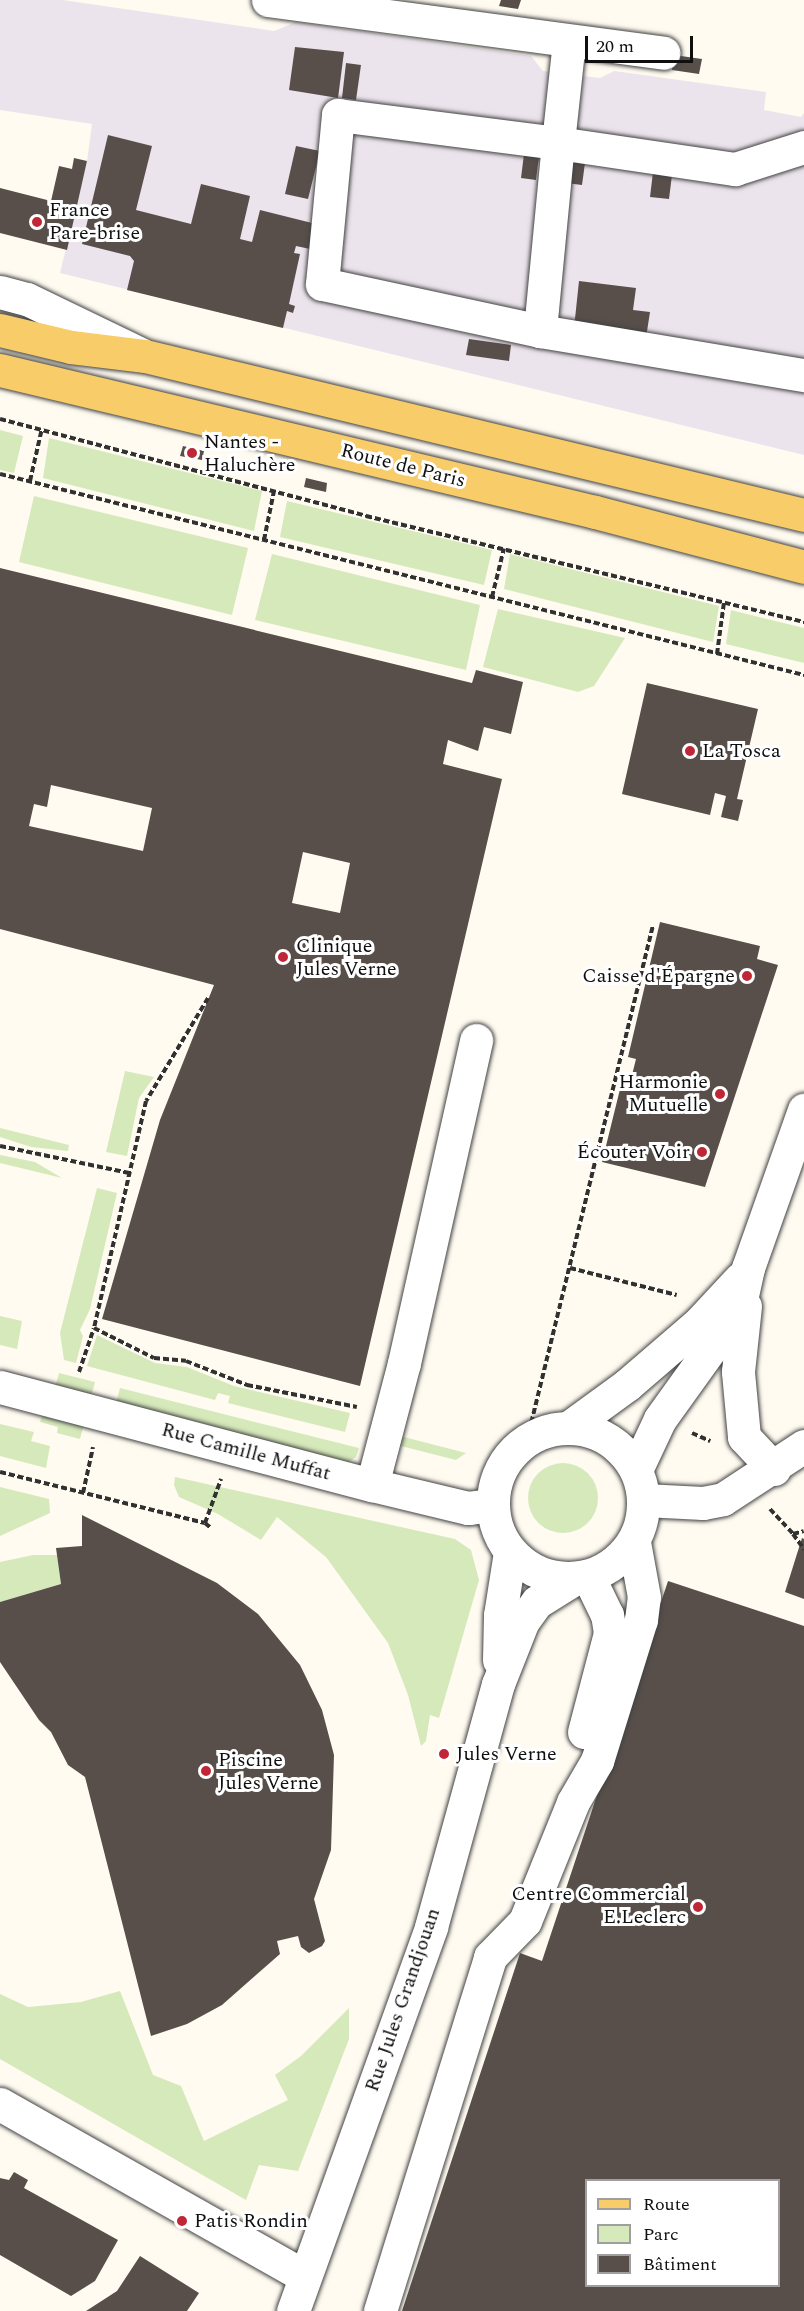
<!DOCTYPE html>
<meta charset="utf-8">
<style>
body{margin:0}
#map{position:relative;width:804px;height:2311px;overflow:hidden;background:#fffbf1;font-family:Spectral,serif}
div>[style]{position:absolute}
.industrial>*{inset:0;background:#ece4ed}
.green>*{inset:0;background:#d6e9bb}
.round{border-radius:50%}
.building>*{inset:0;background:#584f4b}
.path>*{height:4px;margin-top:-2px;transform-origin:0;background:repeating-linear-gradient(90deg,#313131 0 6px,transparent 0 9px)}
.roads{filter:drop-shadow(0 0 2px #424242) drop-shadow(0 0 2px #424242)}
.minor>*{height:33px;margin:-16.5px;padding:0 16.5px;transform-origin:16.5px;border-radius:16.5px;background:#fff}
.minor>.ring{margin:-16.5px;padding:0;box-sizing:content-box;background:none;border:33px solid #fff;border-radius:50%}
.major>*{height:33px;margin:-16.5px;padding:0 16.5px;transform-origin:16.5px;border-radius:16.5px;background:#f7cc69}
.dots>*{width:16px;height:16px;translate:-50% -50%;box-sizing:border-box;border:3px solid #fff;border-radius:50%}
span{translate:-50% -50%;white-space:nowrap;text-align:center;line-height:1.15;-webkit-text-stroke:6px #fff;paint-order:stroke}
.poi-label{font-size:20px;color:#0f0f0f}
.left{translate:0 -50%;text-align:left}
.right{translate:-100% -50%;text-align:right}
.street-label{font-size:20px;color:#0f0f0f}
.legend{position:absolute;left:585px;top:2179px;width:195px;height:108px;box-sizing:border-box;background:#fff;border:2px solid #9f9f9f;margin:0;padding:8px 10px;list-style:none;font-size:18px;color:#0f0f0f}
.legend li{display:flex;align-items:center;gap:12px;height:30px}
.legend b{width:30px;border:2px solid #9f9f9f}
.scale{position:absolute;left:585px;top:36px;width:108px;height:27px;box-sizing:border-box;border:3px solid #0f0f0f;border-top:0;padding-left:8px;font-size:18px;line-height:21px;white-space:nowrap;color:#0f0f0f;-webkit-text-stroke:4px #fff;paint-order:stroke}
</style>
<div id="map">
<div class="industrial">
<div style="clip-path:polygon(0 0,63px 0,274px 31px,296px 22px,531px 56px,543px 71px,600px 78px,614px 71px,766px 92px,764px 110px,801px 117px,804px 113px,804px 455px,60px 273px,87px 161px,92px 124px,0 110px)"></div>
</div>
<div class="green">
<div style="clip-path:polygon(0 430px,23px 436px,14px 473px,0 470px)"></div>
<div style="clip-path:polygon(49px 438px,262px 491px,254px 531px,43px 478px)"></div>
<div style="clip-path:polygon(34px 496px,248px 548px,232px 615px,19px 562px)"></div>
<div style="clip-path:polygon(287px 501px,492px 550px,484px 585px,280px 537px)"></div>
<div style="clip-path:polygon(272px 554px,480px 605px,466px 670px,255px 620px)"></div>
<div style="clip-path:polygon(510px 554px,719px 606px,713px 642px,504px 589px)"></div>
<div style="clip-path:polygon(498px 609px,625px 638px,594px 686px,578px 692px,483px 667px)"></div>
<div style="clip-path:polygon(731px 610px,804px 628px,804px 663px,726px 644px)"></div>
<div style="clip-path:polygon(125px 1071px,154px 1077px,139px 1098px,127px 1156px,106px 1152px)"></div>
<div style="clip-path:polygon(0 1128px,69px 1145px,68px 1151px,31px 1147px,0 1137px)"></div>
<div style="clip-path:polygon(0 1155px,35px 1162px,62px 1178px,0 1163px)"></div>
<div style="clip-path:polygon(97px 1188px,117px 1193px,90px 1309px,80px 1330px,83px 1336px,76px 1363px,64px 1360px,60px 1333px)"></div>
<div style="clip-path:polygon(0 1316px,22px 1321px,17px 1349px,0 1345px)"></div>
<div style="clip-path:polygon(97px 1335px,155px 1363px,187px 1367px,234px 1386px,350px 1413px,345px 1432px,228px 1403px,230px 1396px,218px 1393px,215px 1400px,87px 1366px)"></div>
<div style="clip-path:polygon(59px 1373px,95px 1382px,90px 1400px,54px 1391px)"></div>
<div style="clip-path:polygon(120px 1388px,359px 1448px,356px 1457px,344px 1465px,115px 1407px)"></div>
<div style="clip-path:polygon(43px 1413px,84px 1424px,80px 1439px,57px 1433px,58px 1427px,40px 1422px)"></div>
<div style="clip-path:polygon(0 1424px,34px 1432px,31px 1441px,50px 1446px,46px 1468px,0 1456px)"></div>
<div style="clip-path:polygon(400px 1436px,466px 1453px,456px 1460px,397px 1445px)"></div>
<div class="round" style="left:528px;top:1463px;width:70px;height:70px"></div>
<div style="clip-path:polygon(175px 1477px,455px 1539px,471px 1550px,479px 1580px,439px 1718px,430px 1715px,426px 1741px,421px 1746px,408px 1695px,388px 1643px,326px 1557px,277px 1517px,261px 1540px,218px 1514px,179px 1497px,174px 1485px)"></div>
<div style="clip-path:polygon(0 1487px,49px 1499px,50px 1513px,0 1536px)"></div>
<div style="clip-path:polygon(33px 1555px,57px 1555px,61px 1584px,0 1602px,0 1562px)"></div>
<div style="clip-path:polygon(120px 1991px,153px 2075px,181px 2086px,204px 2141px,288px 2100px,275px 2075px,301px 2056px,349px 2008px,349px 2039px,298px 2171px,259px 2165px,246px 2200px,0 2059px,0 1994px,28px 2007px,81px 2002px)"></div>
</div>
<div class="building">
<div style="clip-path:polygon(501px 0,521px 0,518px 9px,499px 6px)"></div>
<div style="clip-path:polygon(295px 47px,344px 52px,338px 98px,289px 90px)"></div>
<div style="clip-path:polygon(674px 55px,702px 59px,699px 74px,672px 70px)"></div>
<div style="clip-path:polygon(346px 63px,361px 65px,356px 100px,342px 98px)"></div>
<div style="clip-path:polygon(108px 135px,152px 146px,136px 210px,191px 224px,201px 184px,250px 196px,240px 239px,252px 242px,260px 210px,316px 224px,310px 249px,296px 246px,294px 253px,300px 254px,289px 304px,295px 306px,293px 313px,287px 311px,283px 328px,127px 290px,134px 261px,130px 256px,82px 244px)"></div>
<div style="clip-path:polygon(296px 146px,320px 151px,308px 199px,285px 194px)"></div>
<div style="clip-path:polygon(524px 154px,539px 156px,536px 180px,521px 178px)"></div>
<div style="clip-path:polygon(74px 158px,87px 161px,67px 250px,0 233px,0 188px,51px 201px,59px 166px,72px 169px)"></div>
<div style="clip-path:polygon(570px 160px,585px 163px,582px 185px,566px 183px)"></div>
<div style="clip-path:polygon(653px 172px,672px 175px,669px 199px,650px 197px)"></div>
<div style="clip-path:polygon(579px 281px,636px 288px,633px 310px,650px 312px,646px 338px,574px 328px)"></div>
<div style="clip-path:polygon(469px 339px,511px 345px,509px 361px,466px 355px)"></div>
<div style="clip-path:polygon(183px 446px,204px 451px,202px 460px,180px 456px)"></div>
<div style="clip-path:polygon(306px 478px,327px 483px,326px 492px,304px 487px)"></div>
<div style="clip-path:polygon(evenodd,0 568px,472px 683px,476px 670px,523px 682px,511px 734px,484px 727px,478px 751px,448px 740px,443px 764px,502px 779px,360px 1386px,102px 1319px,160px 1120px,214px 985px,0 929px,0 568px,51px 785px,152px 808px,143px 851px,29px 826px,34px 804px,47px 807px,51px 785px,0 568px,303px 852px,350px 863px,340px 913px,292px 903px,303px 852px)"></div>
<div style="clip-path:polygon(647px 683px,758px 709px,737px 799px,743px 800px,738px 821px,721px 817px,726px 796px,715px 793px,710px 815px,622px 794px)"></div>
<div style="clip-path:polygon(660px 922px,760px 946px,757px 959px,778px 965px,705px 1187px,602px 1162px,624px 1073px,632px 1075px,636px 1059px,628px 1057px)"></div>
<div style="clip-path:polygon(82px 1515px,217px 1583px,258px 1614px,300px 1665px,322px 1710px,334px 1755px,331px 1850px,314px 1899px,325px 1941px,322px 1946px,309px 1953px,301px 1947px,298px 1936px,277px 1941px,280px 1954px,222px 2005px,187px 2024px,151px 2036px,85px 1777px,68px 1765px,51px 1732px,39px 1720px,0 1662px,0 1602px,61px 1584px,56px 1548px,82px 1546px)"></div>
<div style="clip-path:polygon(802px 1538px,804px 1539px,804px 1599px,785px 1592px)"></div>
<div style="clip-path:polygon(evenodd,668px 1581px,804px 1626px,804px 2311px,402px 2311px,520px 1953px,542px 1961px,668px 1581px,586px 2180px,778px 2180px,778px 2286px,586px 2286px,586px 2180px)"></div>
<div style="clip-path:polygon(14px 2172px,28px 2180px,24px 2188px,118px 2240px,95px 2281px,71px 2296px,0 2255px,0 2178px,9px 2180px)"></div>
<div style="clip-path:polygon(140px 2256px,199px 2293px,187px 2311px,86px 2311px,117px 2291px)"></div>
</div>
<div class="path">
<div style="left:0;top:419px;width:379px;rotate:14.8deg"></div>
<div style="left:366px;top:516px;width:451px;rotate:13.6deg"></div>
<div style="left:0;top:474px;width:829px;rotate:14.04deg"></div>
<div style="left:30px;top:481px;width:54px;rotate:-77.2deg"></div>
<div style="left:264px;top:540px;width:50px;rotate:-78.5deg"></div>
<div style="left:492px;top:597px;width:50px;rotate:-76.2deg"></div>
<div style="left:717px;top:654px;width:52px;rotate:-82.3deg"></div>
<div style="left:208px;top:998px;width:120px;rotate:121deg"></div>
<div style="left:146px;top:1101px;width:233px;rotate:102.9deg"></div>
<div style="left:94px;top:1328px;width:67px;rotate:26.6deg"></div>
<div style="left:154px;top:1358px;width:32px;rotate:5deg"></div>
<div style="left:186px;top:1361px;width:66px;rotate:21.5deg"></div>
<div style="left:247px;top:1385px;width:112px;rotate:11.3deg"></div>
<div style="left:0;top:1146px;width:132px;rotate:11.8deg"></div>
<div style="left:570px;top:1268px;width:110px;rotate:14.2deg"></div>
<div style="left:79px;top:1372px;width:46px;rotate:-71.2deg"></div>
<div style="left:692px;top:1433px;width:20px;rotate:24deg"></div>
<div style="left:527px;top:1440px;width:530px;rotate:-76.25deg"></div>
<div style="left:0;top:1472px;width:211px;rotate:14deg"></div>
<div style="left:205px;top:1523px;width:8px;rotate:40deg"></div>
<div style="left:83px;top:1493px;width:47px;rotate:-77.7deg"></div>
<div style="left:770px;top:1509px;width:34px;rotate:47deg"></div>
<div style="left:793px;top:1534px;width:11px;rotate:-15deg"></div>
<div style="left:205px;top:1523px;width:47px;rotate:-70deg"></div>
<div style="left:793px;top:1534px;width:19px;rotate:54deg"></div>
</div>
<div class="roads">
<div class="minor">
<div style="left:268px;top:0;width:399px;rotate:7.6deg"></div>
<div style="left:569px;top:41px;width:103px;rotate:96.2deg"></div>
<div style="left:558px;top:143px;width:189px;rotate:95.5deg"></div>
<div style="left:540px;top:331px;width:223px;rotate:-167.8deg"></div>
<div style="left:322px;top:284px;width:170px;rotate:-84.6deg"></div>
<div style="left:338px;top:115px;width:222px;rotate:7.3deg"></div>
<div style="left:558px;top:143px;width:179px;rotate:8.4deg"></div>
<div style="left:735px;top:169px;width:72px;rotate:-17.7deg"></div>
<div style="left:0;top:292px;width:28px;rotate:15deg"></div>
<div style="left:27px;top:299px;width:127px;rotate:25.8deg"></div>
<div style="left:540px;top:331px;width:268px;rotate:9.5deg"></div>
<div style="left:745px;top:1306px;width:66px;rotate:96.1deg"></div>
<div style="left:738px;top:1372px;width:65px;rotate:84.7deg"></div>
<div style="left:744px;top:1437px;width:44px;rotate:46.8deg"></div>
<div style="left:0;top:1387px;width:385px;rotate:14.8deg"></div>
<div style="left:372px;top:1485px;width:99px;rotate:13.5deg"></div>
<div style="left:468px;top:1508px;width:25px;rotate:-7deg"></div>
<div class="ring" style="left:493px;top:1428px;width:117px;height:117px"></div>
<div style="left:568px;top:1428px;width:73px;rotate:-36.1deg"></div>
<div style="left:627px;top:1385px;width:95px;rotate:-40.7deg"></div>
<div style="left:699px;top:1323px;width:60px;rotate:-47deg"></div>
<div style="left:636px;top:1470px;width:56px;rotate:-64.8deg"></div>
<div style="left:660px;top:1419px;width:135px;rotate:-54.3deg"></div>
<div style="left:739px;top:1309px;width:42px;rotate:-77.6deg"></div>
<div style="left:748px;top:1268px;width:168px;rotate:-70.5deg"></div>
<div style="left:372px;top:1485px;width:126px;rotate:-75.3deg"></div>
<div style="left:404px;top:1363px;width:331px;rotate:-77.4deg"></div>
<div style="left:644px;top:1500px;width:59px;rotate:2.9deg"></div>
<div style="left:703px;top:1503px;width:20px;rotate:-11deg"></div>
<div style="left:723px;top:1499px;width:97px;rotate:-33.2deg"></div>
<div style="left:499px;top:1660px;width:45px;rotate:-88.7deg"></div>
<div style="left:500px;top:1615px;width:64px;rotate:-81deg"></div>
<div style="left:584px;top:1732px;width:102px;rotate:-75.3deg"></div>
<div style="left:610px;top:1633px;width:18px;rotate:-99deg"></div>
<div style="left:607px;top:1615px;width:43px;rotate:-116deg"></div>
<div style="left:0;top:2104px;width:349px;rotate:29.5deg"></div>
<div style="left:293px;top:2311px;width:408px;rotate:-70.2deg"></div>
<div style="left:431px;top:1927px;width:252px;rotate:-74.6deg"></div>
<div style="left:498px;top:1684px;width:68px;rotate:-68.4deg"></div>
<div style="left:523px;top:1621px;width:24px;rotate:-54deg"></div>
<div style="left:537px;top:1602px;width:44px;rotate:-31.9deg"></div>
<div style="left:380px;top:2311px;width:371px;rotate:-72.7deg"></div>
<div style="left:490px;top:1957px;width:50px;rotate:-45.8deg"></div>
<div style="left:525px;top:1921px;width:128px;rotate:-68deg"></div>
<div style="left:573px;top:1802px;width:48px;rotate:-59.7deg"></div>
<div style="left:597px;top:1761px;width:148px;rotate:-72.7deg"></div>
<div style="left:641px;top:1620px;width:23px;rotate:-83deg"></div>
<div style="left:644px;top:1597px;width:56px;rotate:-100.3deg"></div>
</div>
<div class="major">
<div style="left:0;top:330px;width:73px;rotate:13.5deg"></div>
<div style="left:71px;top:347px;width:75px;rotate:6.9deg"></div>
<div style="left:145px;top:356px;width:678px;rotate:13.56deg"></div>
<div style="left:0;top:370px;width:612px;rotate:13.42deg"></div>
<div style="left:595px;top:512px;width:216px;rotate:14.7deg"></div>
</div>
</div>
<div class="dots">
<div style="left:37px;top:222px;background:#bf2737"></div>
<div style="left:192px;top:453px;background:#bf2737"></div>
<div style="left:690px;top:751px;background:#bf2737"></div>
<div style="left:283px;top:957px;background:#bf2737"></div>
<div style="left:747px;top:976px;background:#bf2737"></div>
<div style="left:720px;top:1094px;background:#bf2737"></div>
<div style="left:702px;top:1152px;background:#bf2737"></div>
<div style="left:444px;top:1754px;background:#bf2737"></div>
<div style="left:206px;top:1771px;background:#bf2737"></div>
<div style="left:698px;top:1907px;background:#bf2737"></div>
<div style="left:182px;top:2221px;background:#bf2737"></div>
</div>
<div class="poi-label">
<span class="left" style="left:49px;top:222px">France<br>Pare-brise</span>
<span class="left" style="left:204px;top:454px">Nantes -<br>Haluchère</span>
<span class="left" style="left:702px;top:751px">La Tosca</span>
<span class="left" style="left:296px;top:958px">Clinique<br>Jules Verne</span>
<span class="right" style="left:735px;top:976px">Caisse d'Épargne</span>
<span class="right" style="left:708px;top:1094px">Harmonie<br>Mutuelle</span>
<span class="right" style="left:690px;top:1152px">Écouter Voir</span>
<span class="left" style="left:456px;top:1754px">Jules Verne</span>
<span class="left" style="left:218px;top:1772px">Piscine<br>Jules Verne</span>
<span class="right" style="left:686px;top:1906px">Centre Commercial<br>E.Leclerc</span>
<span class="left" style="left:194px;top:2221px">Patis Rondin</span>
</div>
<div class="street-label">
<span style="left:403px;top:466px;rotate:14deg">Route de Paris</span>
<span style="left:246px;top:1452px;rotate:15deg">Rue Camille Muffat</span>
<span style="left:403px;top:2000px;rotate:-71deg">Rue Jules Grandjouan</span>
</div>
<ul class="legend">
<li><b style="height:8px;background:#f7cc69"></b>Route</li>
<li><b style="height:16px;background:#d6e9bb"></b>Parc</li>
<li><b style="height:16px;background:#584f4b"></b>Bâtiment</li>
</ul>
<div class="scale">20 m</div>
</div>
